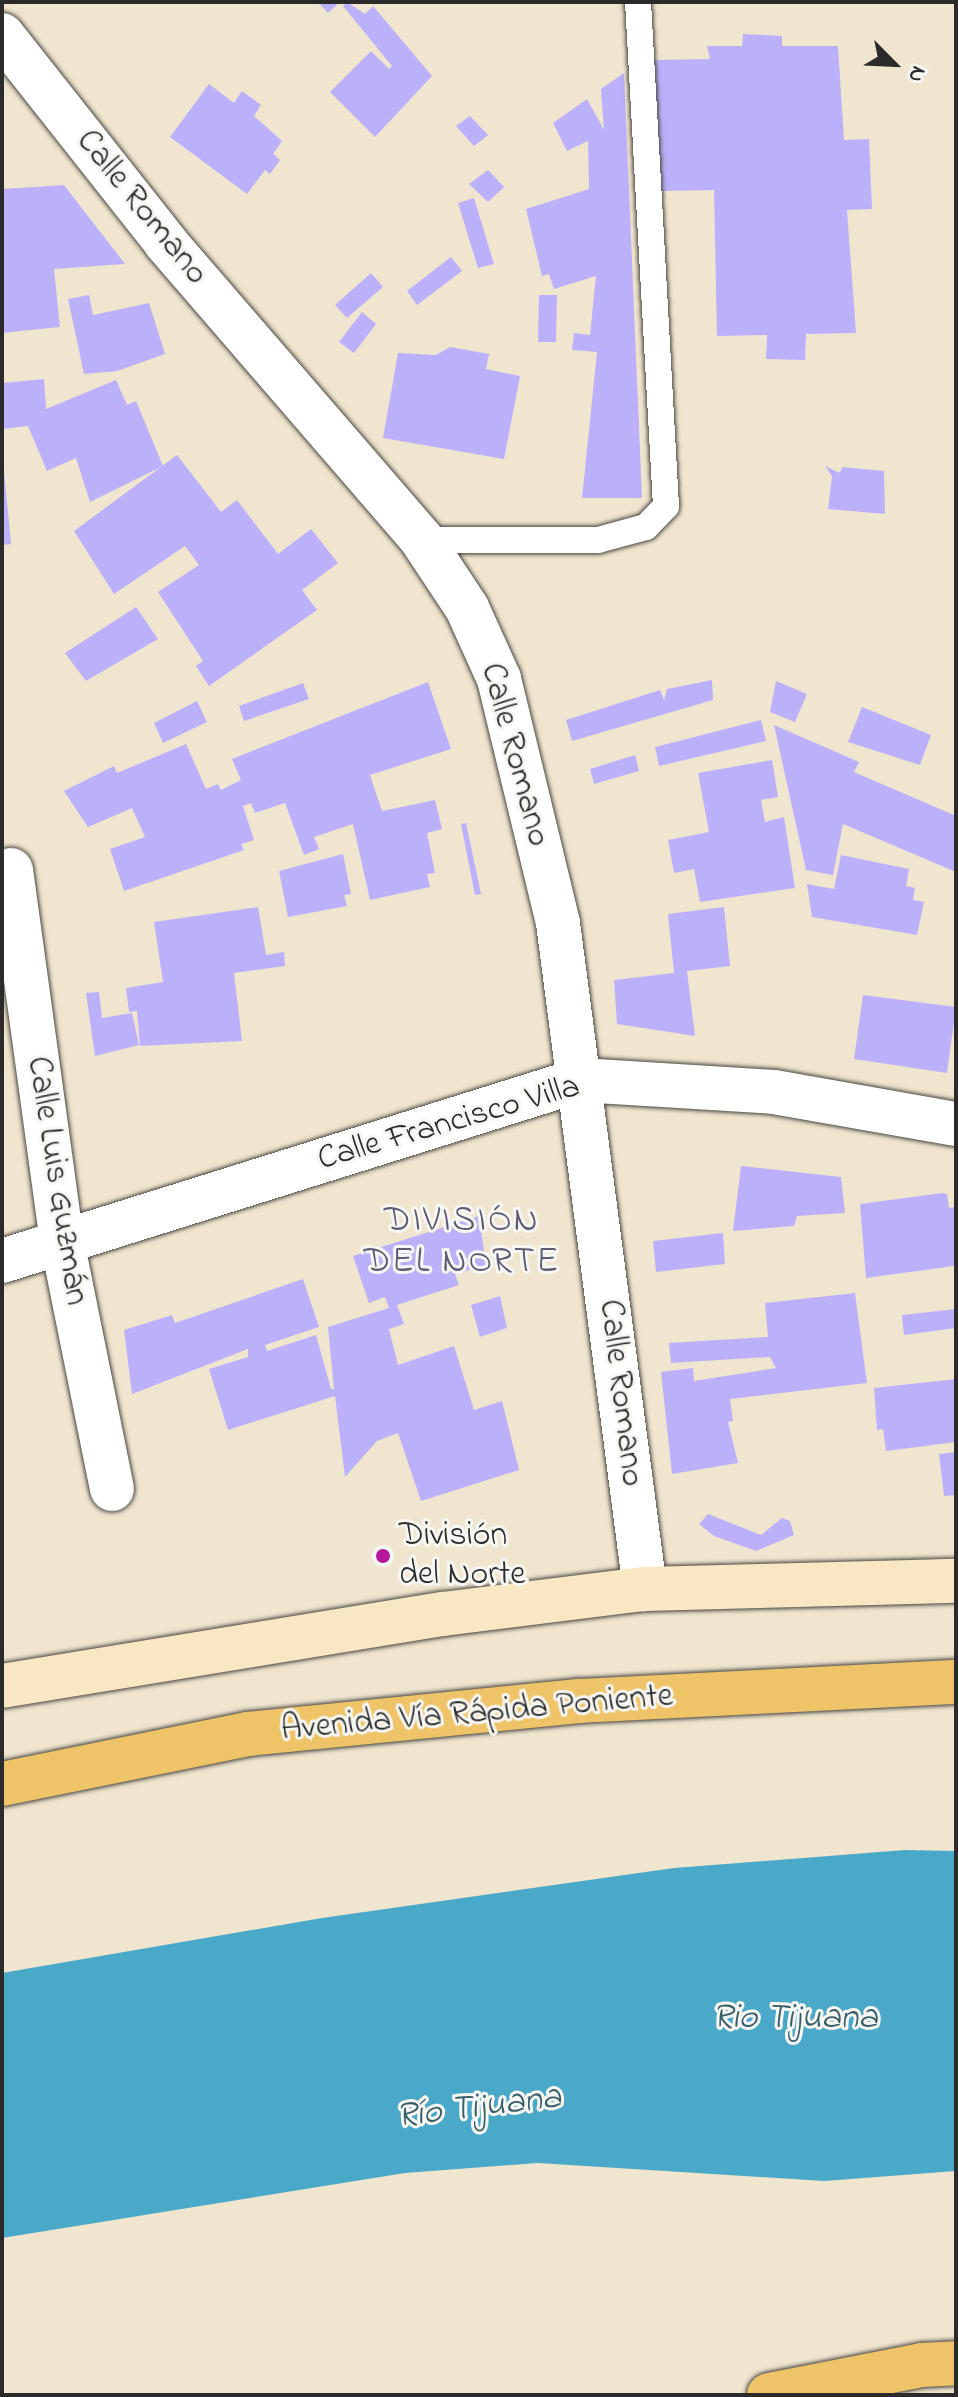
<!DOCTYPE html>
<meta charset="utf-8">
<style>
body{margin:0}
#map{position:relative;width:958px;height:2397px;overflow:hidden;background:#f0e5ce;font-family:"Indie Flower",sans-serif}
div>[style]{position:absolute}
.water>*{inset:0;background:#4aa8c9}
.building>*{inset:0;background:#bbb1fb}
.roads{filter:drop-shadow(0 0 2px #494743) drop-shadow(0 0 2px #494743)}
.service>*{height:26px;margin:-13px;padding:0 13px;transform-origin:13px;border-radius:13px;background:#fff}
.minor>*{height:44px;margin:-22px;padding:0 22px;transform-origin:22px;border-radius:22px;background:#fff}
.secondary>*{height:44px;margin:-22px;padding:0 22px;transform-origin:22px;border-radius:22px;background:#f9e7c3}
.trunk>*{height:44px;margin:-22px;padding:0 22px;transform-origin:22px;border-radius:22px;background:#efc469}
.dots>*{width:22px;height:22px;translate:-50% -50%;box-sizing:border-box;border:4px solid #f6f6f2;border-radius:50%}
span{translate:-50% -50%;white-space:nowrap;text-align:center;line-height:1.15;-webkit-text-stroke:6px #f6f6f2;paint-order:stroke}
.street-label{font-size:34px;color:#2b2b2b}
.poi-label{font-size:34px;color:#2b2b2b}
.left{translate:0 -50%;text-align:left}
.neighbourhood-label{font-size:36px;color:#5d5a74;letter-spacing:2px}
.water-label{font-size:36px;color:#375d6a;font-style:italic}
.frame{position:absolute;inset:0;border:4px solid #2b2b2b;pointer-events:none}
.north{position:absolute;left:854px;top:24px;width:80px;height:80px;-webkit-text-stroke:6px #f6f6f2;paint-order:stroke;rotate:114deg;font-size:22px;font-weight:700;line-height:32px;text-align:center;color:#2b2b2b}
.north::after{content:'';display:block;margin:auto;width:28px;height:36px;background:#2b2b2b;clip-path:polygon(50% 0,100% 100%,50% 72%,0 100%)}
</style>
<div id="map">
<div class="water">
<div style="clip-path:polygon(905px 1850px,956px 1851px,956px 2171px,824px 2181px,538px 2163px,405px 2173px,2px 2238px,2px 1973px,322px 1918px,674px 1868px)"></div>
</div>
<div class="building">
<div style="clip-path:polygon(318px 2px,340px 2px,328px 13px)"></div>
<div style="clip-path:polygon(347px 2px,365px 14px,373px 6px,432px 76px,375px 137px,330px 92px,371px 51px,389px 69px,392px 66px,343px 6px)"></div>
<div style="clip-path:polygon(743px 34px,782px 36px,782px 46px,838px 46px,844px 140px,869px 139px,872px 209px,847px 210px,856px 333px,806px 334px,805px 360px,766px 359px,767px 335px,717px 336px,714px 190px,659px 191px,650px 60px,710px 59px,707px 46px,742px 46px)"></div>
<div style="clip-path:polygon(624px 73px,642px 498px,582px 498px,597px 352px,572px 350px,574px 333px,590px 335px,596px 276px,554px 289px,549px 274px,542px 276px,526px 209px,589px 189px,588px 141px,567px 151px,553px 123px,587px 99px,604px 130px,601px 89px)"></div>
<div style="clip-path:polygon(209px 84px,234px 103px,242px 91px,261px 105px,254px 116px,282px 141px,273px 154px,280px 160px,270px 174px,265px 170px,247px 194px,170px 137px)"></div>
<div style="clip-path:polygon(470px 116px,488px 135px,474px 146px,456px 126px)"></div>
<div style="clip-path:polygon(488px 170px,504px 187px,488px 202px,469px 184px)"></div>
<div style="clip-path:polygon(64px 185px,125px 264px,54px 269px,60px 327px,2px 333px,2px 189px)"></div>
<div style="clip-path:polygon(474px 198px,494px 264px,478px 268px,458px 203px)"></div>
<div style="clip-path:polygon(451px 257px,462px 271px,417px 305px,407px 291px)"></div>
<div style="clip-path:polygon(371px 273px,383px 287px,347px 318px,335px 305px)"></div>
<div style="clip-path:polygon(89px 295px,93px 315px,149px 303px,165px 354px,117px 371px,84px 374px,68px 299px)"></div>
<div style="clip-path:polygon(539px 295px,557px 295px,556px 342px,538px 342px)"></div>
<div style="clip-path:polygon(362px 312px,376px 324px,354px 353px,339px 342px)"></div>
<div style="clip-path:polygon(450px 347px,489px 354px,486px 369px,520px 376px,504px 459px,383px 438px,398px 353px,436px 355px)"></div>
<div style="clip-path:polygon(44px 379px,46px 409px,116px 380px,127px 405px,136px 401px,163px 466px,90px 502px,76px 458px,47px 471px,28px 426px,2px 429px,2px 383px)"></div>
<div style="clip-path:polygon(2px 450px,11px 544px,2px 545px)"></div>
<div style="clip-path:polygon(177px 455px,221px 512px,237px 500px,278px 554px,311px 529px,338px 563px,302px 590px,317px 610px,209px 686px,196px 666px,203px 661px,158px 592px,199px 565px,185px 546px,114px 594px,74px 531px)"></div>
<div style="clip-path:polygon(825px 466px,840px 473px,842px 467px,884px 471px,885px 514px,828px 509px,832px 476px)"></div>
<div style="clip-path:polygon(136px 607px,158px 639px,86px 681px,65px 653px)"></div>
<div style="clip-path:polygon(712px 680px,713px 700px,572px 741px,566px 720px,660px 690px,664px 700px,667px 689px)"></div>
<div style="clip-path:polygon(776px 681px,807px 694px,795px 722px,770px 712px)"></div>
<div style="clip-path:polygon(428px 682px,451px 749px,370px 775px,382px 811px,435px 800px,442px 829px,427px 833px,435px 873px,427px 874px,430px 887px,370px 900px,353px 824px,314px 837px,319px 849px,304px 855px,285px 803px,255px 813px,251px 803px,243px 806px,254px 840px,241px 844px,244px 850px,124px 891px,110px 849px,145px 837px,132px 808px,88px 827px,64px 791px,114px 766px,117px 773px,186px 744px,206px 789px,218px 784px,221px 790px,241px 780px,232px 759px)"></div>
<div style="clip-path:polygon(303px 683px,309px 699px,244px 721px,239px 706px)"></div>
<div style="clip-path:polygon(197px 701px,207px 722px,163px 743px,154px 723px)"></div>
<div style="clip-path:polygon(862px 707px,931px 735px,920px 765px,848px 742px)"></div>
<div style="clip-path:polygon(761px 720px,766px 741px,659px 766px,655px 747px)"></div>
<div style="clip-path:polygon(774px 725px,859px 762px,854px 772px,956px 816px,956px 872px,843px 824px,833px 875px,806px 870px)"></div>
<div style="clip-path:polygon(635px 755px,639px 771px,594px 784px,590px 769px)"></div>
<div style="clip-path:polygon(772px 760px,778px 797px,761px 800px,765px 822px,784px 817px,795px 888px,700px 902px,694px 869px,674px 873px,668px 840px,709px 832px,698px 773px)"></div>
<div style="clip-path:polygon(466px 823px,481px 894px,475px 895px,461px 824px)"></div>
<div style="clip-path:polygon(343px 854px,351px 894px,344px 895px,347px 906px,288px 917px,279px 871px)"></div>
<div style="clip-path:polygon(841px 855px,909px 869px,906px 886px,915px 888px,913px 900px,924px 902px,917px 935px,812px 917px,807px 884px,834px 889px)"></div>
<div style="clip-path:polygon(258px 907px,266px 955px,284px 952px,285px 966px,234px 973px,242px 1041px,140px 1046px,137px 1011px,129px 1012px,126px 988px,163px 982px,154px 922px)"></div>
<div style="clip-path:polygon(724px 907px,730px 966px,687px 971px,695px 1036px,617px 1024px,614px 980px,674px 973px,668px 914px)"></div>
<div style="clip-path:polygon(99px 992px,102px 1018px,132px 1013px,139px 1045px,95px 1056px,86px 993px)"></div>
<div style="clip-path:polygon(863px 995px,956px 1007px,947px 1073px,854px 1059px)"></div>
<div style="clip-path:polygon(741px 1166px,841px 1177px,845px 1213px,797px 1216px,794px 1226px,733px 1231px)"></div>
<div style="clip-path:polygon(942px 1193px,947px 1194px,949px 1208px,956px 1207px,954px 1266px,866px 1278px,860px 1204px)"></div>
<div style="clip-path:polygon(479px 1216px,486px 1265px,455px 1274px,459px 1285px,397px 1305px,404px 1324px,389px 1329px,398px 1365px,454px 1346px,474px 1410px,502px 1401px,519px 1470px,421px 1501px,398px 1433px,377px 1441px,345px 1477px,335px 1396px,228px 1430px,209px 1369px,248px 1357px,248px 1349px,132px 1394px,124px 1330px,172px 1315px,175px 1323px,303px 1279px,319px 1327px,265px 1345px,267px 1351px,316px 1335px,331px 1389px,334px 1389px,328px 1327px,389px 1308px,385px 1297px,369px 1303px,353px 1256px)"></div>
<div style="clip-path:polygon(723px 1233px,725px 1264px,656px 1272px,653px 1241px)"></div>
<div style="clip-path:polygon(855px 1293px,867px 1383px,730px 1399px,733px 1421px,728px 1422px,738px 1463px,672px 1474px,661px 1372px,693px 1368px,694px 1381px,776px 1368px,770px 1357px,671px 1363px,669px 1343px,768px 1337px,765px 1303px)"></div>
<div style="clip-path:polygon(500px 1296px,507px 1328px,480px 1337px,471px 1305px)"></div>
<div style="clip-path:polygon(956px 1309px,956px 1328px,904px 1335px,902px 1315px)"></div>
<div style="clip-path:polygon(956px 1379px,956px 1442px,886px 1451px,883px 1429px,877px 1430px,874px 1388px)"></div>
<div style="clip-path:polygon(956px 1452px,956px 1495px,944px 1496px,939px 1454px)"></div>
<div style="clip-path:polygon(708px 1514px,761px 1535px,782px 1518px,790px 1521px,794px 1535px,756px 1551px,714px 1536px,699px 1524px)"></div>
</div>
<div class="roads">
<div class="service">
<div style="left:422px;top:540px;width:176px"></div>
<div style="left:598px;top:540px;width:50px;rotate:-15.2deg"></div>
<div style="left:646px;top:527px;width:29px;rotate:-46deg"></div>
<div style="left:666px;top:506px;width:505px;rotate:-93.18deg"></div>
</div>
<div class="minor">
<div style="left:2px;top:35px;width:265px;rotate:51.7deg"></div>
<div style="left:166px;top:243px;width:392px;rotate:49.2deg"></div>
<div style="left:422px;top:540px;width:82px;rotate:56.5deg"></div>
<div style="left:467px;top:608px;width:78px;rotate:65.7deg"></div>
<div style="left:499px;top:679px;width:251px;rotate:76.4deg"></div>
<div style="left:558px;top:923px;width:672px;rotate:82.56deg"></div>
<div style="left:11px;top:870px;width:374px;rotate:82.2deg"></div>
<div style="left:62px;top:1241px;width:253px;rotate:78.6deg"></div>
<div style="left:2px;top:1261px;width:606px;rotate:-17.39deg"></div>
<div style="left:580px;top:1080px;width:194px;rotate:3.5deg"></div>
<div style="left:774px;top:1092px;width:185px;rotate:10deg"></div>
</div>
<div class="secondary">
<div style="left:2px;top:1686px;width:447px;rotate:-9.3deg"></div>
<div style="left:443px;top:1614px;width:204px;rotate:-7.1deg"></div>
<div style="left:645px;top:1589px;width:311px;rotate:-1.5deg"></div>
</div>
<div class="trunk">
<div style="left:2px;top:1784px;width:251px;rotate:-11.5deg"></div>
<div style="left:248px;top:1734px;width:333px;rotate:-5.7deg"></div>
<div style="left:579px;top:1701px;width:377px;rotate:-2.9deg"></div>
<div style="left:769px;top:2395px;width:156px;rotate:-11.1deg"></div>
<div style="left:922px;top:2365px;width:34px;rotate:-3deg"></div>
</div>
</div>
<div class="dots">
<div style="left:383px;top:1556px;background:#b5179e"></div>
</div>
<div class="street-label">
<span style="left:141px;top:208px;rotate:51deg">Calle Romano</span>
<span style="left:514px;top:755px;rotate:75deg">Calle Romano</span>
<span style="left:449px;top:1124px;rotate:-16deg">Calle Francisco Villa</span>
<span style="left:56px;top:1181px;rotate:81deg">Calle Luis Guzmán</span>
<span style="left:620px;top:1393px;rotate:83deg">Calle Romano</span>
<span style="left:477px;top:1714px;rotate:-5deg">Avenida Vía Rápida Poniente</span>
</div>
<div class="poi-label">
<span class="left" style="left:399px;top:1556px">División<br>del Norte</span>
</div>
<div class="neighbourhood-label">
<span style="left:462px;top:1242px">DIVISIÓN<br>DEL NORTE</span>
</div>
<div class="water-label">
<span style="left:795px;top:2019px">Rio Tijuana</span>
<span style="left:479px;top:2108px;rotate:-7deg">Río Tijuana</span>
</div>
<div class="frame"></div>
<div class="north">N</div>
</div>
